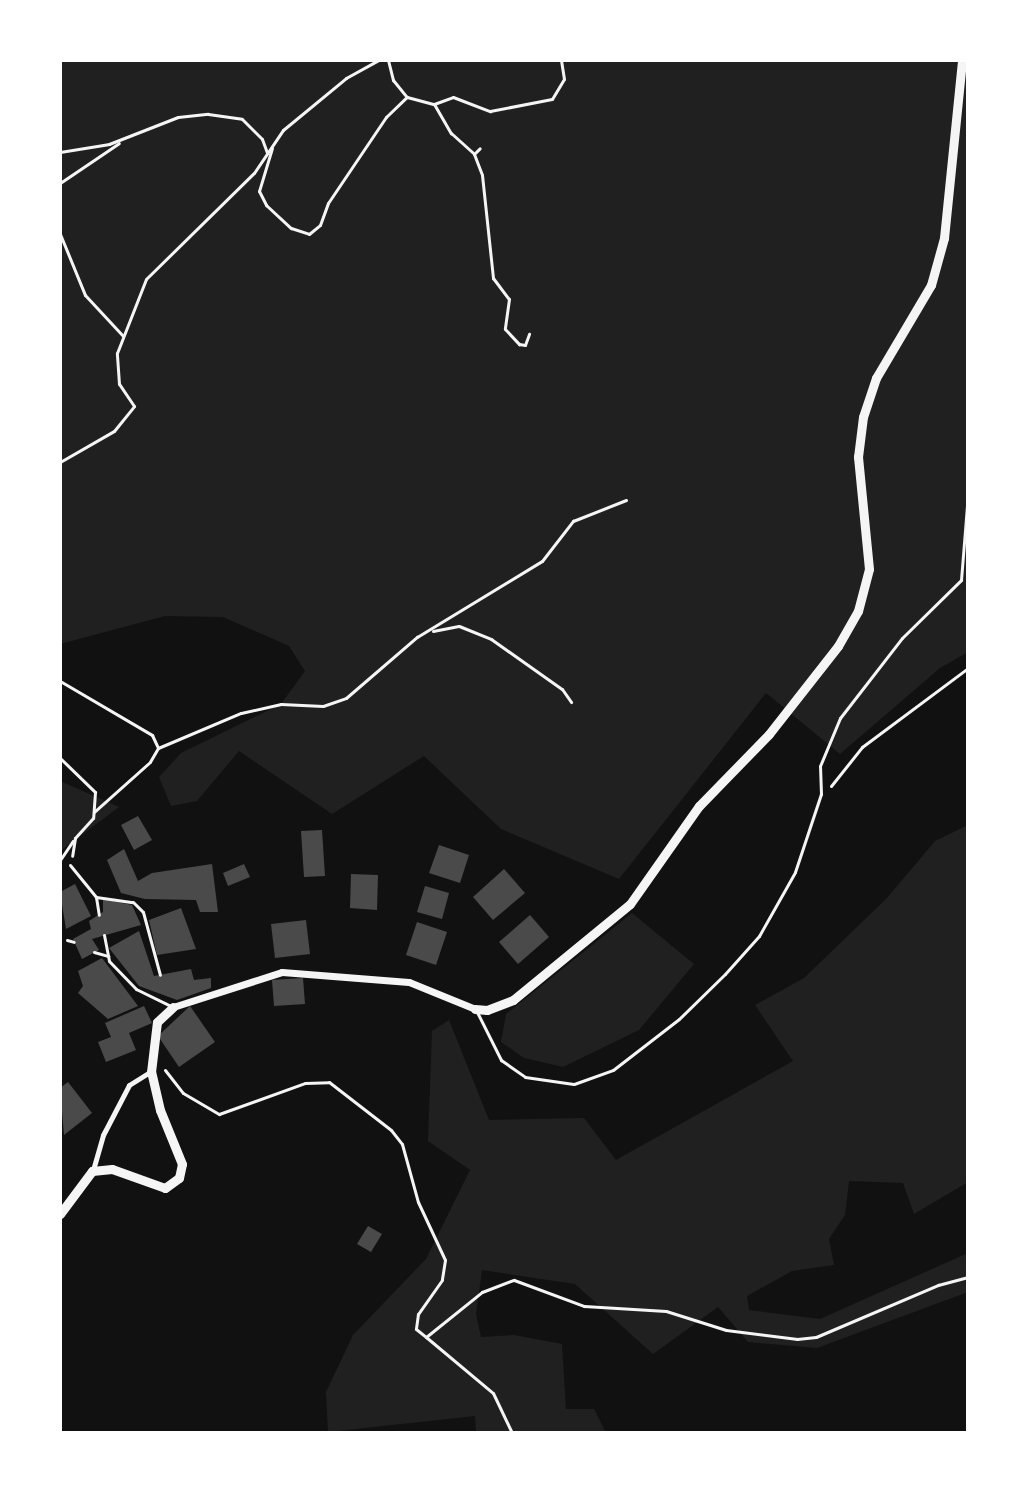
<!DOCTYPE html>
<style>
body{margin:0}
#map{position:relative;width:1028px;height:1493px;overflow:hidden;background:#111;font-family:"IBM Plex Serif",serif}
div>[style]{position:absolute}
.green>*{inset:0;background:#202020}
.building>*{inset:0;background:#4a4a4a}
.path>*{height:3px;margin:-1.5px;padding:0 1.5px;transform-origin:1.5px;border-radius:1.5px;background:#f5f5f5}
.service>*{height:3px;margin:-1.5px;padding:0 1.5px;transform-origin:1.5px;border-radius:1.5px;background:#f5f5f5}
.pedestrian>*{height:5px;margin:-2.5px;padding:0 2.5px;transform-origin:2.5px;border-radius:2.5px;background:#f5f5f5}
.minor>*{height:7px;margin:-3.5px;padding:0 3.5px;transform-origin:3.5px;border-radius:3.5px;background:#f5f5f5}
.tertiary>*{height:9px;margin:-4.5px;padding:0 4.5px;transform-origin:4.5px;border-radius:4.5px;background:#f5f5f5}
span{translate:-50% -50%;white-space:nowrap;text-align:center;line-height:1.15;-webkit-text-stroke:7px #fff;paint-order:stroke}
.frame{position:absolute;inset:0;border:62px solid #fff;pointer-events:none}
</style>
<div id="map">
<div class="green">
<div style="clip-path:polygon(60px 60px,968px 60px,968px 652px,940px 668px,840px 754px,766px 693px,619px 879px,501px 829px,424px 756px,332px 814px,239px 751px,197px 801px,171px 806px,159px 777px,181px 753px,281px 704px,305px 671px,289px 646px,223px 617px,165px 616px,60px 644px)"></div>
<div style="clip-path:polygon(60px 781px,119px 807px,60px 851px)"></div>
<div style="clip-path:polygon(968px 825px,968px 1182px,914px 1214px,903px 1183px,849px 1181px,845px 1215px,829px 1239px,834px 1265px,792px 1271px,747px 1296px,749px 1310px,820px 1319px,968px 1253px,968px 1292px,817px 1348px,748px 1342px,718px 1307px,653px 1354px,575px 1284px,482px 1270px,476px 1314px,481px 1337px,514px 1335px,562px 1344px,566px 1409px,594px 1409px,606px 1433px,476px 1433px,475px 1416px,328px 1432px,326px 1392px,353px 1335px,426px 1259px,470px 1170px,428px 1141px,432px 1031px,449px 1020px,489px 1120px,584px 1118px,616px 1160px,793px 1061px,755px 1005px,804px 978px,887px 898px,935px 841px)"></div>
<div style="clip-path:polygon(632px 913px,694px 964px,639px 1030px,563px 1067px,524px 1058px,501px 1042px,506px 1014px)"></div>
</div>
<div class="building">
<div style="clip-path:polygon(138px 816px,152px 840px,134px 850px,121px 825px)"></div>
<div style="clip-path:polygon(322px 830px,325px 876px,304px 877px,301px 831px)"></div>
<div style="clip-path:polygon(439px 845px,469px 855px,460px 883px,429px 873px)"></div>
<div style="clip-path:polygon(124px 849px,138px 881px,152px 873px,212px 864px,218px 912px,200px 912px,196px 900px,145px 899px,121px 893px,107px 860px)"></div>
<div style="clip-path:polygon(244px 864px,250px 877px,228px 886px,223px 873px)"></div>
<div style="clip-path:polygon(504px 869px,525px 893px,493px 920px,473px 897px)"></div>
<div style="clip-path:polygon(351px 874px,378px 875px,377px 910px,350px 908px)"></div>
<div style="clip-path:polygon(75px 884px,91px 916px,66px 929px,60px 892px)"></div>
<div style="clip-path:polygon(425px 886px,449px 893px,442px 919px,417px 912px)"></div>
<div style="clip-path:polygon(103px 899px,132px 905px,141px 925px,92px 939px,99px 950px,82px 959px,73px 939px,91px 929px,89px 921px,103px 912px)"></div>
<div style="clip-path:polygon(181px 908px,196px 949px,157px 955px,149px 920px)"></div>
<div style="clip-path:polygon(530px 915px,549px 937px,518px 964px,499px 942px)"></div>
<div style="clip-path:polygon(306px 920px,310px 954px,275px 958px,271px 924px)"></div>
<div style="clip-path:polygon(417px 922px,447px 932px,436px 965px,406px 955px)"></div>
<div style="clip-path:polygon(139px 931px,154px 976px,191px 969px,194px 980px,211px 978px,211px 988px,177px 1000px,139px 986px,109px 948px)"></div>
<div style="clip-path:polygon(102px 958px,138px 1006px,108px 1019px,78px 993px,83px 986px,78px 971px)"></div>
<div style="clip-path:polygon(303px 978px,305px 1004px,274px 1006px,272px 980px)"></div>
<div style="clip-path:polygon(144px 1006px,152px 1023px,129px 1033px,136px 1050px,106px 1062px,98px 1042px,111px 1037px,105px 1023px)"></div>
<div style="clip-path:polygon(190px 1006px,215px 1042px,179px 1067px,158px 1036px)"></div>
<div style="clip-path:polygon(68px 1082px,92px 1113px,64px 1135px,60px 1088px)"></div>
<div style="clip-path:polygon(368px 1226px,382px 1234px,371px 1252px,357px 1244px)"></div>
</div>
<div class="path">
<div style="left:388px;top:60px;width:21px;rotate:76deg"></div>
<div style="left:393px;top:80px;width:22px;rotate:51deg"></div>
<div style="left:407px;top:97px;width:28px;rotate:15deg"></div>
<div style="left:434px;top:104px;width:20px;rotate:-20deg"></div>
<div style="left:453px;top:97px;width:40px;rotate:21deg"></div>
<div style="left:490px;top:111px;width:63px;rotate:-11deg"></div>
<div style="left:552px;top:99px;width:23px;rotate:-59deg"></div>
<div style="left:564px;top:79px;width:19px;rotate:-99deg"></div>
<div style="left:434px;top:104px;width:34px;rotate:60deg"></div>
<div style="left:451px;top:133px;width:31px;rotate:42deg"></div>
<div style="left:474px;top:154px;width:8px;rotate:-45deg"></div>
<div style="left:272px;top:148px;width:45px;rotate:106.8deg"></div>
<div style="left:259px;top:191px;width:16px;rotate:63deg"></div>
<div style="left:266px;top:205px;width:34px;rotate:43deg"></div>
<div style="left:291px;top:228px;width:19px;rotate:18deg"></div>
<div style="left:309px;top:234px;width:14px;rotate:-39deg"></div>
<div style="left:320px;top:225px;width:23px;rotate:-70deg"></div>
<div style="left:328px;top:203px;width:104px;rotate:-56deg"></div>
<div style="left:386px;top:117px;width:29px;rotate:-44deg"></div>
<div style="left:60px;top:152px;width:50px;rotate:-9.3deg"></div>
<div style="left:109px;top:144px;width:74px;rotate:-21.4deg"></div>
<div style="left:178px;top:117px;width:30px;rotate:-6deg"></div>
<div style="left:208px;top:114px;width:34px;rotate:8deg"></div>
<div style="left:242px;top:119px;width:28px;rotate:45deg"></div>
<div style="left:262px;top:139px;width:15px;rotate:70deg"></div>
<div style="left:474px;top:154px;width:22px;rotate:69deg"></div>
<div style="left:482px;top:175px;width:104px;rotate:83.9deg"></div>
<div style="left:493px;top:278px;width:26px;rotate:53deg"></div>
<div style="left:509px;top:299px;width:30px;rotate:98deg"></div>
<div style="left:505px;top:329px;width:21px;rotate:47deg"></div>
<div style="left:519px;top:344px;width:6px;rotate:9deg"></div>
<div style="left:525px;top:345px;width:12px;rotate:-70deg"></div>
<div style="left:60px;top:183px;width:71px;rotate:-34.1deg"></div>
<div style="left:60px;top:234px;width:66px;rotate:67.7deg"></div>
<div style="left:85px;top:295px;width:56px;rotate:47.2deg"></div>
<div style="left:60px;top:462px;width:62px;rotate:-29.9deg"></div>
<div style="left:114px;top:431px;width:32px;rotate:-51deg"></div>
<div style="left:134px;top:406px;width:27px;rotate:-124deg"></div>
<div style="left:119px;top:384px;width:31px;rotate:-94deg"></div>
<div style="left:117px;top:353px;width:79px;rotate:-68.6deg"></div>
<div style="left:146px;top:279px;width:151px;rotate:-44.5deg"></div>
<div style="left:254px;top:173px;width:52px;rotate:-56deg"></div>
<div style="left:283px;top:130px;width:82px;rotate:-39.5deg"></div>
<div style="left:346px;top:78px;width:38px;rotate:-29deg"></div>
<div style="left:433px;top:631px;width:26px;rotate:-11deg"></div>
<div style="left:459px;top:626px;width:35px;rotate:22deg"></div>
<div style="left:491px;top:639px;width:87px;rotate:35.2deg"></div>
<div style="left:562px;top:689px;width:16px;rotate:55deg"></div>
<div style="left:60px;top:681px;width:107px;rotate:30.4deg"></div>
<div style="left:152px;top:735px;width:14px;rotate:65deg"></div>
<div style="left:158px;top:748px;width:16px;rotate:120deg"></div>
<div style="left:150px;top:762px;width:75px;rotate:138.2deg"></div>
<div style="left:158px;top:748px;width:90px;rotate:-22.9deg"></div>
<div style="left:241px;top:713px;width:41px;rotate:-12.7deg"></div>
<div style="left:281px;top:704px;width:42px;rotate:2.7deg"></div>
<div style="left:323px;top:706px;width:24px;rotate:-19deg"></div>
<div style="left:346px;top:698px;width:94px;rotate:-40.7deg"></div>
<div style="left:417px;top:637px;width:146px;rotate:-31.3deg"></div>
<div style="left:542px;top:561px;width:51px;rotate:-52.2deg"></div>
<div style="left:573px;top:521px;width:57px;rotate:-21.6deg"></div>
<div style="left:60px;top:758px;width:49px;rotate:44.2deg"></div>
<div style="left:95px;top:792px;width:26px;rotate:94deg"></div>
<div style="left:93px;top:818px;width:27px;rotate:132deg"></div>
<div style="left:75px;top:838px;width:18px;rotate:99deg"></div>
<div style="left:831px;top:786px;width:50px;rotate:-51.5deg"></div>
<div style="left:862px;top:747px;width:132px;rotate:-36.7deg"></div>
<div style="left:60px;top:860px;width:23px;rotate:-56deg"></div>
<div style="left:165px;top:1070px;width:29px;rotate:52deg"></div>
<div style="left:183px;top:1093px;width:42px;rotate:30.3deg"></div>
<div style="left:219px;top:1114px;width:91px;rotate:-19.8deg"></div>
<div style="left:305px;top:1083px;width:24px;rotate:-2deg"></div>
<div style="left:329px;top:1082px;width:78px;rotate:37.7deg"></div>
<div style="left:391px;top:1130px;width:18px;rotate:52deg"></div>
<div style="left:402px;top:1144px;width:60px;rotate:74.6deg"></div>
<div style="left:418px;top:1202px;width:64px;rotate:65deg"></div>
<div style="left:445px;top:1260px;width:20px;rotate:99deg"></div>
<div style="left:442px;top:1280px;width:42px;rotate:125.2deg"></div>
<div style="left:418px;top:1314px;width:15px;rotate:98deg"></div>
<div style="left:416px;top:1329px;width:13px;rotate:39deg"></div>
<div style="left:426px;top:1337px;width:72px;rotate:-38.8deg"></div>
<div style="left:482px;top:1292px;width:34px;rotate:-21deg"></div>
<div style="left:514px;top:1280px;width:75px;rotate:20.4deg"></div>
<div style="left:584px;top:1306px;width:82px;rotate:3.5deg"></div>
<div style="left:666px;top:1311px;width:63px;rotate:17.6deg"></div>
<div style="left:726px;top:1330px;width:72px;rotate:7.2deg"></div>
<div style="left:797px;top:1339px;width:19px;rotate:-6deg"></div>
<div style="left:816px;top:1337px;width:133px;rotate:-23.1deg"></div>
<div style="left:938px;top:1285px;width:31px;rotate:-15deg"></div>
<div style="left:426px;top:1337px;width:87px;rotate:39.9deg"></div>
<div style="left:493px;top:1393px;width:44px;rotate:64.6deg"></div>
</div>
<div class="service">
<div style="left:70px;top:865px;width:41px;rotate:50.9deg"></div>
<div style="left:96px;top:897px;width:18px;rotate:81deg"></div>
<div style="left:96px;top:897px;width:37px;rotate:8deg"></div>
<div style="left:133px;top:902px;width:14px;rotate:45deg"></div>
<div style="left:143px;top:912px;width:65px;rotate:74.9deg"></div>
<div style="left:104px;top:935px;width:26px;rotate:79deg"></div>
<div style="left:109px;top:961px;width:39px;rotate:46deg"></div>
<div style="left:136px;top:989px;width:39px;rotate:26deg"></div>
<div style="left:67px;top:940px;width:7px;rotate:16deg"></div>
<div style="left:94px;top:952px;width:15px;rotate:16deg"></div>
<div style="left:477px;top:1012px;width:54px;rotate:63.4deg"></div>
<div style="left:501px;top:1060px;width:29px;rotate:35deg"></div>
<div style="left:525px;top:1077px;width:49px;rotate:8.1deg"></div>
<div style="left:574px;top:1084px;width:41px;rotate:-19.7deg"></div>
<div style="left:613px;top:1070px;width:83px;rotate:-37.7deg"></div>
<div style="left:679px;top:1019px;width:64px;rotate:-44.4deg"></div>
<div style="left:725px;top:974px;width:51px;rotate:-48.2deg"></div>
<div style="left:759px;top:936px;width:73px;rotate:-60.6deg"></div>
<div style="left:795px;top:872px;width:82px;rotate:-71.6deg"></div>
<div style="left:821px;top:794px;width:28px;rotate:-92deg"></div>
<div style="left:820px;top:766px;width:52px;rotate:-67.4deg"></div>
<div style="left:840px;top:718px;width:101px;rotate:-52.2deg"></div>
<div style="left:902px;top:638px;width:83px;rotate:-44.5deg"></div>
<div style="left:961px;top:580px;width:87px;rotate:-85.4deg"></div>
</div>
<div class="pedestrian">
<div style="left:93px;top:1170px;width:36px;rotate:-74deg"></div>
<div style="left:103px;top:1135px;width:56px;rotate:-62.5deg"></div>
<div style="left:129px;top:1085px;width:25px;rotate:-32deg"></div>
</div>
<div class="minor">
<div style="left:173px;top:1007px;width:114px;rotate:-17.8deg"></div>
<div style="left:282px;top:972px;width:127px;rotate:4.5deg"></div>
<div style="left:409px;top:982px;width:71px;rotate:22.2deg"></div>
</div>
<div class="tertiary">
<div style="left:475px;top:1009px;width:12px;rotate:5deg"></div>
<div style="left:487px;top:1010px;width:28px;rotate:-21deg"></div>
<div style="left:513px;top:1000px;width:151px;rotate:-39.4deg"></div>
<div style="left:630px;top:904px;width:120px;rotate:-54.9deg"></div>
<div style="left:699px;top:806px;width:100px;rotate:-45.8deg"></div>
<div style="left:769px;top:734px;width:112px;rotate:-51.9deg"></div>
<div style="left:838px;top:646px;width:40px;rotate:-60.3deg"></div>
<div style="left:858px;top:611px;width:43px;rotate:-75.3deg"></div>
<div style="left:869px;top:569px;width:113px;rotate:-95.6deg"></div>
<div style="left:858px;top:457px;width:40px;rotate:-82.9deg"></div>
<div style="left:863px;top:417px;width:41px;rotate:-71.6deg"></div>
<div style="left:876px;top:378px;width:108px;rotate:-59.4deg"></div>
<div style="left:931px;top:285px;width:49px;rotate:-74.5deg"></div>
<div style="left:944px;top:238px;width:179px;rotate:-84.2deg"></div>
<div style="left:60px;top:1214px;width:54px;rotate:-53.3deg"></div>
<div style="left:92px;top:1171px;width:20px;rotate:-6deg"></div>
<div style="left:112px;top:1169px;width:56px;rotate:19.7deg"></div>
<div style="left:165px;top:1188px;width:17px;rotate:-36deg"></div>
<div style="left:179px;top:1178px;width:14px;rotate:-78deg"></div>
<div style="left:182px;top:1164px;width:58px;rotate:-112.2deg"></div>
<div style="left:160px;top:1110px;width:39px;rotate:-103deg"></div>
<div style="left:151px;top:1072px;width:50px;rotate:-83.2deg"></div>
<div style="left:157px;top:1022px;width:22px;rotate:-43deg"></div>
</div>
<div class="frame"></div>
</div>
